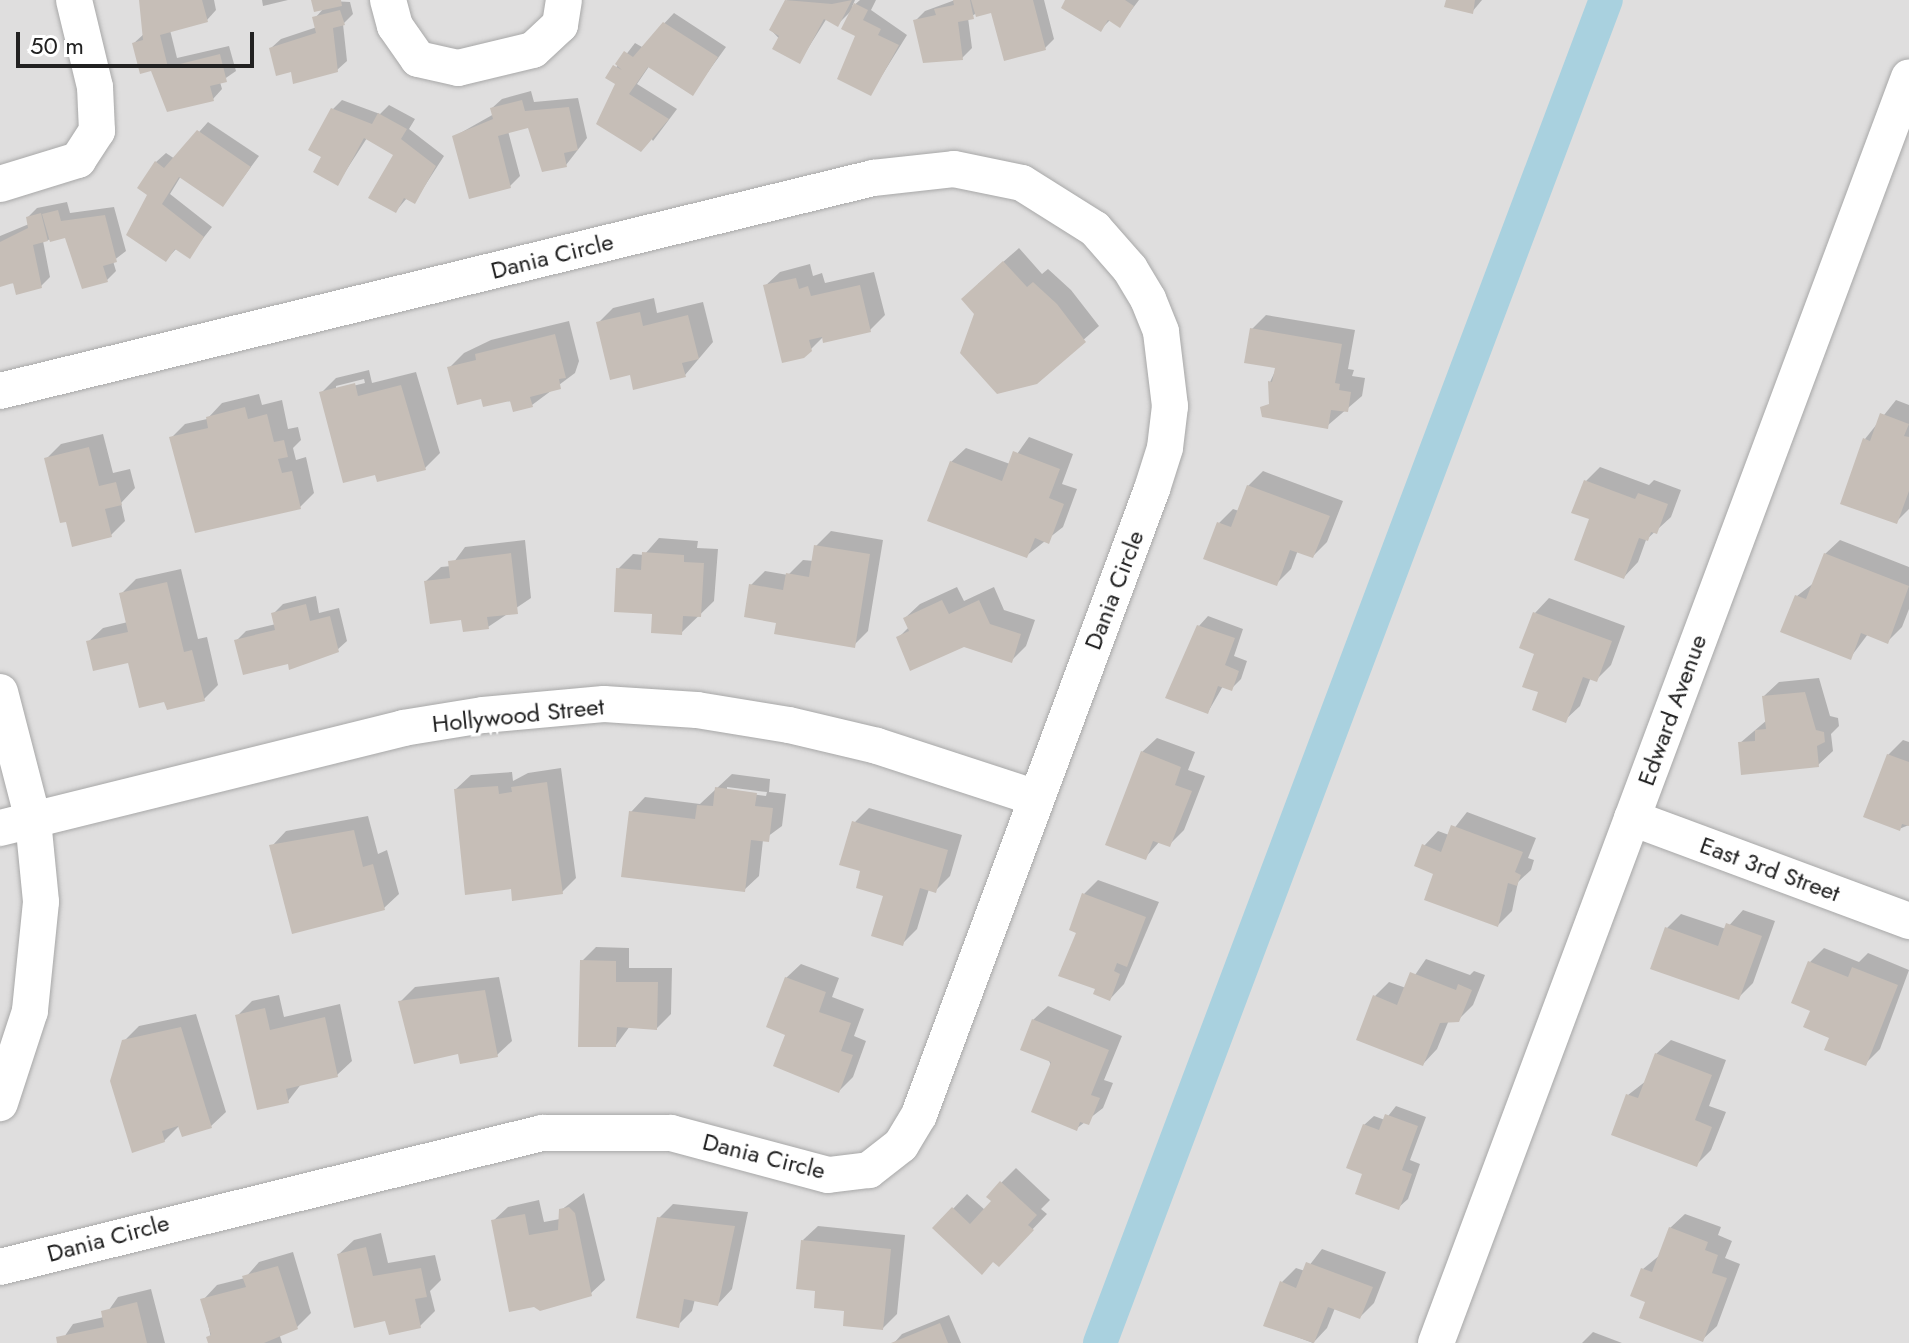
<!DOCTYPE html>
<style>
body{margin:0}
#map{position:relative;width:1909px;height:1343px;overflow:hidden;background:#f2efe8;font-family:Jost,sans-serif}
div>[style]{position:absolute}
.residential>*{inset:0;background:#dfdede}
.shadow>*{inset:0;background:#0003}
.canal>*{height:34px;margin:-17px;padding:0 17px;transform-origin:17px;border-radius:17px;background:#a9d1df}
.building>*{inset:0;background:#c6beb7}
.roads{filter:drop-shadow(0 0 2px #a8a8a8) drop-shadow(0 0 2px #a8a8a8)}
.minor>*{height:36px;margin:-18px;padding:0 18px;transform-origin:18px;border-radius:18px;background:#fff}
span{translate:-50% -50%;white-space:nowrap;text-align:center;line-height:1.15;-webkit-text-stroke:7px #fff;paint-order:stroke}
.street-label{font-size:24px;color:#212121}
.scale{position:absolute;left:16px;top:32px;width:238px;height:36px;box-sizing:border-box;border:4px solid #212121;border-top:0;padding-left:10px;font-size:24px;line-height:28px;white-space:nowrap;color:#212121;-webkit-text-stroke:6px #fff;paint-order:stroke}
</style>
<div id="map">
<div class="residential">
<div style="clip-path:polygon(0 0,1909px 0,1909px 1343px,0 1343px)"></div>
</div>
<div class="shadow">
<div style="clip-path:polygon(140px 0,214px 0,216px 10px,207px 20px,170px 30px,177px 58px,229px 46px,236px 71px,220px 82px,222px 89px,213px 99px,152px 69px,134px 43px,145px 33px)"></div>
<div style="clip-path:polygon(262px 0,288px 0,263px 6px)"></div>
<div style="clip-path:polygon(313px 0,350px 2px,353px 14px,343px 24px,347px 61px,337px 70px,292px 70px,271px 48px,281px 39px,317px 27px,315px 18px,324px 8px)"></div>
<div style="clip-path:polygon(787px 0,855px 0,852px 7px,860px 0,876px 0,871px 10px,907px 35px,871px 93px,851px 11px,838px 24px,827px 18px,800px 61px,771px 30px)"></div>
<div style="clip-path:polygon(955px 0,1044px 0,1054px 39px,1045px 48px,993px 11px,977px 13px,968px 18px,972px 48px,962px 58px,915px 21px,925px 11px)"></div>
<div style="clip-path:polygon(1066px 0,1139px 0,1120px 25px,1110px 20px,1100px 30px)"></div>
<div style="clip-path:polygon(1447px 0,1482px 0,1472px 12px)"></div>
<div style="clip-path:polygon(674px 13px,726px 47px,692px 94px,650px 65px,637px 84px,677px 109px,653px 141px,617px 84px,608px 78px,635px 43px,642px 47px)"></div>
<div style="clip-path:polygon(531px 91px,534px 102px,578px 98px,587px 138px,566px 165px,530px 126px,508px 131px,520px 176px,510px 186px,455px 136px,494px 114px,492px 108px,502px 99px)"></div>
<div style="clip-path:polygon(342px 100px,380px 114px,389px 105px,415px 119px,409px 129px,444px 156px,415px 201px,407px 198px,396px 211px,395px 154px,367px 138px,338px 183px,324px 156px,333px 109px)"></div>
<div style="clip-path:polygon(208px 122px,259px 156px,223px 205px,181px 176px,170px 194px,212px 227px,189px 256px,177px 248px,166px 260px,150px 194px,156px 162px,166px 153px,175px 159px)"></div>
<div style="clip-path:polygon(67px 202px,70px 213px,114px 207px,126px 251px,113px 261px,116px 271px,107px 280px,67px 236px,43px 241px,50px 277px,41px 286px,0 282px,0 236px,29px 224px,28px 217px,37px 208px)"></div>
<div style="clip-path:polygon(1019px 248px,1042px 274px,1048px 269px,1071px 290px,1099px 326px,1036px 382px,976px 313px,978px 284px)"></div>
<div style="clip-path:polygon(810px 264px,813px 276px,822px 273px,825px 283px,874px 272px,885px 315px,870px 330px,824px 336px,810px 350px,765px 286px,780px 272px)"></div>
<div style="clip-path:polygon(654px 298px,657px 313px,703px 302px,713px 342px,685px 375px,632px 373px,598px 323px,613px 308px)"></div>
<div style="clip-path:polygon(1266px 315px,1355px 330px,1348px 369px,1354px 370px,1352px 376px,1365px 378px,1362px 396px,1327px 426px,1271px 403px,1270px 382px,1277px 367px,1252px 329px)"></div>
<div style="clip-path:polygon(569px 321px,579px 361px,575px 373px,532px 405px,483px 397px,450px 367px,464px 353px,491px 340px)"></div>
<div style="clip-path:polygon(evenodd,369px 370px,372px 383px,416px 372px,440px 453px,425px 468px,377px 473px,322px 392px,336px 378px,369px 370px,364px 379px,365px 383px,336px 390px,336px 386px,364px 379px)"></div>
<div style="clip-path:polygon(259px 394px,262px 405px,282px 400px,288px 429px,298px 427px,301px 440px,293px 448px,296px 460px,306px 457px,314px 493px,300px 507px,171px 438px,185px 424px,207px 419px,222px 403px)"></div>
<div style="clip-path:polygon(1896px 400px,1909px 405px,1909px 509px,1896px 522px,1865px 439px)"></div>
<div style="clip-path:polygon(103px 434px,113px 473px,130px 469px,135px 488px,121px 503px,125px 521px,111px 535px,46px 459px,61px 444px)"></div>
<div style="clip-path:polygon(1029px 437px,1073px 454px,1062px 484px,1077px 489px,1063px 527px,1026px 556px,951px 462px,966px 448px,1010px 464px)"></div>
<div style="clip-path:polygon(1600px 467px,1649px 485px,1654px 480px,1681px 490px,1671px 517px,1646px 540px,1638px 562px,1624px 577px,1586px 481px)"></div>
<div style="clip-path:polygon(1263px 471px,1343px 501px,1327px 542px,1313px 556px,1298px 550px,1291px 569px,1276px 584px,1219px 523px,1233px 509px,1239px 511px,1248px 486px)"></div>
<div style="clip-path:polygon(831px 531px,883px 540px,868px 631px,854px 645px,779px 621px,751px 585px,765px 571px,788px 575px,803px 560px,814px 561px,816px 546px)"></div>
<div style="clip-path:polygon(659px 538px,698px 541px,697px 548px,718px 549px,714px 601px,681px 633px,655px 612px,618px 569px,633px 554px,644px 555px)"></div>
<div style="clip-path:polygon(525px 540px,531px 598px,488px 627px,426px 581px,441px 567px,451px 566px,465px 547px)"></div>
<div style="clip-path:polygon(1840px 540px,1909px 567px,1909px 609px,1902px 627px,1888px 641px,1868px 634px,1850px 658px,1797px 596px,1815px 582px,1825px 554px)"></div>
<div style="clip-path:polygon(181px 569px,198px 639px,207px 637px,218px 685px,204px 699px,166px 699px,129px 660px,88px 642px,103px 628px,128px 622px,121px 594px,136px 579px)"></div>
<div style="clip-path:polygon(957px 587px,964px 601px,994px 587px,1004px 610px,1035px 620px,1026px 646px,1011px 661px,964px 645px,898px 638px,909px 627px,905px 618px,920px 604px)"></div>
<div style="clip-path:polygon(316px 596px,319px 613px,339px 608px,347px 641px,337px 650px,290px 662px,236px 641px,246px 631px,276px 624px,273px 614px,283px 604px)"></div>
<div style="clip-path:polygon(1549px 598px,1625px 626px,1611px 665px,1596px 680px,1591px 677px,1580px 706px,1565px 720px,1541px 691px,1535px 613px)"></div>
<div style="clip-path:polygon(1208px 616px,1243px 629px,1234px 656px,1247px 661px,1241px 679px,1231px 689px,1223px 686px,1208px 712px,1199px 626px)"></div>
<div style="clip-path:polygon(1819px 678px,1830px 716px,1838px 718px,1839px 726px,1831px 734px,1833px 751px,1818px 765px,1740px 743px,1767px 720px,1764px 696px,1779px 682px)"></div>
<div style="clip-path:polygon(1157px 738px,1195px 752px,1188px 770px,1205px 776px,1184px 830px,1169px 845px,1160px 841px,1145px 858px,1142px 752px)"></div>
<div style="clip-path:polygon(1903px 740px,1909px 742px,1909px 825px,1899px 829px,1888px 755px)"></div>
<div style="clip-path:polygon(561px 768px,576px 878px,562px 892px,512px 887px,456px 789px,471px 775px,512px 772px,513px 781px,528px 773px)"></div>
<div style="clip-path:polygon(evenodd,732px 774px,770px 779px,769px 792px,786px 794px,782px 826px,763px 840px,759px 876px,744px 890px,631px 812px,645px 797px,700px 804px,732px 774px,727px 787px,767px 792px,766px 796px,727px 791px,727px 787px)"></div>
<div style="clip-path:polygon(869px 808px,962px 835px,950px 876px,935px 891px,929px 889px,917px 929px,903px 943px,886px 894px,863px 870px,854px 823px)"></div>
<div style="clip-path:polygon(1467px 812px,1536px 838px,1528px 858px,1534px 860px,1531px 870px,1518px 882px,1512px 911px,1498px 925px,1436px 872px,1424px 846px,1438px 831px,1449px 835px)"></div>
<div style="clip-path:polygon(368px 816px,378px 854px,387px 850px,399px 894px,384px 908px,272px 846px,286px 831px)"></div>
<div style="clip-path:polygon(1098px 880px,1159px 902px,1124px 984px,1110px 999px,1097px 988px,1078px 931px,1084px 894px)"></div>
<div style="clip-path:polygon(1743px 910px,1775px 921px,1753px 983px,1738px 998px,1667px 928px,1681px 914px,1726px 929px)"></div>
<div style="clip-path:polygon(596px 947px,629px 948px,629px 968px,672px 968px,671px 1014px,657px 1028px,630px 1026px,616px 1045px,582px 961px)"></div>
<div style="clip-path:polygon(1824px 948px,1859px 962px,1868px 953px,1909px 970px,1880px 1049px,1865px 1064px,1831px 1037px,1812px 1010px,1810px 962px)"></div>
<div style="clip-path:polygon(1426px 959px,1470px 975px,1474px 971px,1485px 975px,1473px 1005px,1458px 1020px,1449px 1020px,1437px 1049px,1423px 1064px,1375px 996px,1389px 982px,1406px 988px)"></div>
<div style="clip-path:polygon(801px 964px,839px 978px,832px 997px,864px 1009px,854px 1036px,866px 1041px,853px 1077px,839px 1091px,787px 1034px,786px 978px)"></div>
<div style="clip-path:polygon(499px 977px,512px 1041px,497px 1055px,459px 1052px,401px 1001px,415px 987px)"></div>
<div style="clip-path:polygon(279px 995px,284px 1017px,340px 1004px,352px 1061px,337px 1075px,302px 1083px,288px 1101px,237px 1016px,252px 1001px)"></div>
<div style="clip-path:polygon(1048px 1006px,1122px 1036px,1104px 1080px,1113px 1083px,1103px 1108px,1076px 1129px,1033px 1020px)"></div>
<div style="clip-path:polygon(196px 1014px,226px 1112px,211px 1126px,180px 1125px,164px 1141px,124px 1041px,139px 1026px)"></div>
<div style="clip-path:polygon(1671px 1040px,1726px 1060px,1709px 1106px,1726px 1112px,1711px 1150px,1697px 1164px,1628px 1095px,1646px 1081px,1656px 1054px)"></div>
<div style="clip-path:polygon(1396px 1106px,1426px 1117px,1410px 1160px,1420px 1164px,1408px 1199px,1398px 1208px,1365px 1173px,1364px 1125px,1374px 1116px,1385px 1120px)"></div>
<div style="clip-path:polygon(1016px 1168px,1050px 1200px,1041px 1209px,1047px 1214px,1013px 1250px,935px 1228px,967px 1194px,985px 1210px,994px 1201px,988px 1196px)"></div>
<div style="clip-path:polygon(584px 1193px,605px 1280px,590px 1294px,535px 1305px,493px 1221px,508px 1207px,539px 1200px,544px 1222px,560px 1219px,561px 1210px)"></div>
<div style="clip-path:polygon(673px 1204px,748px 1212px,732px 1289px,718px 1304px,695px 1299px,692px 1311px,678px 1325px,659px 1218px)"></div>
<div style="clip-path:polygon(1685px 1214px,1721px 1227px,1718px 1235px,1732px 1241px,1725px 1258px,1740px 1264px,1717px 1326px,1702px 1340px,1648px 1300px,1643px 1269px,1660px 1255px,1670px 1228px)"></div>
<div style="clip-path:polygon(818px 1226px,905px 1235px,897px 1314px,883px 1328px,846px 1310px,803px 1240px)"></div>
<div style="clip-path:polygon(381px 1233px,388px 1263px,435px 1255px,441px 1280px,430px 1291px,435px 1311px,420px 1326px,387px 1319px,339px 1254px,354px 1240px)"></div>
<div style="clip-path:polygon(1322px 1249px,1386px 1272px,1374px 1303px,1360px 1317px,1335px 1308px,1327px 1328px,1313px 1343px,1266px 1325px,1282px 1282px,1296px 1268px,1305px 1271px)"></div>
<div style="clip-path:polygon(293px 1252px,311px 1313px,296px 1328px,279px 1333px,282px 1343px,212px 1343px,203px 1300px,217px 1285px,245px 1278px,259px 1262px)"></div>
<div style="clip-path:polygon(151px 1289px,165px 1343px,60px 1343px,73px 1324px,104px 1317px,118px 1297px)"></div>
<div style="clip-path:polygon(949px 1315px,961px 1343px,894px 1343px,902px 1334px)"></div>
<div style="clip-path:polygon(1593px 1332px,1622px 1343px,1582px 1343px)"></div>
</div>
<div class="canal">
<div style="left:1100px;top:1343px;width:1435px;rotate:-69.36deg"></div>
</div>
<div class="building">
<div style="clip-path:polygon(139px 0,202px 0,208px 22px,160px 35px,168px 67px,220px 54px,227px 82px,210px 86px,214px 101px,167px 112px,151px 71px,140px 74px,132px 43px,143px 40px)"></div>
<div style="clip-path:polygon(311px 0,341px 0,342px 6px,314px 12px)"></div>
<div style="clip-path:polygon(785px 0,832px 4px,852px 0,838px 27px,824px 19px,800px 64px,772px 49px,779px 36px,769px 30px)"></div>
<div style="clip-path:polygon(953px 0,970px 0,974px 19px,958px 22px,963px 60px,923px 63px,913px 20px,936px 15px,934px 9px,954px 5px)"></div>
<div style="clip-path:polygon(971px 0,1033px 0,1046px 50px,1004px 61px,991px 13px,976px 17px)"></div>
<div style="clip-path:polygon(1065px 0,1125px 0,1134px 6px,1120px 28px,1108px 20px,1101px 32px,1061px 8px)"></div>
<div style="clip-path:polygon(1446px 0,1475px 0,1473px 14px,1444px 7px)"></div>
<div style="clip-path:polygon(854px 3px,868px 10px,863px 20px,881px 29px,878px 35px,899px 45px,871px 96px,837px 79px,855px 36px,841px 29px)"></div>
<div style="clip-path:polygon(340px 10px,345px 25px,333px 28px,338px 72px,293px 84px,291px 72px,276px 76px,269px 48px,316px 33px,312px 17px)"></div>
<div style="clip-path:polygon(663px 22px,718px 57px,693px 96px,648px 67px,629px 94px,669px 119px,641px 152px,596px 124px,615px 84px,605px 78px,613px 65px,622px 70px,615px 64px,624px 51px,633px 57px)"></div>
<div style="clip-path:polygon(522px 100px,525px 111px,569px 107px,578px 150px,564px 153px,567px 167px,542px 172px,528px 128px,498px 136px,511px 188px,469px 199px,452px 136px,493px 119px,490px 108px)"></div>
<div style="clip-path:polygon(331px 108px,372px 124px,378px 113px,407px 129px,401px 139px,436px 166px,415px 204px,404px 198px,396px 213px,368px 198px,393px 155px,364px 138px,338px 186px,313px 172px,321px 157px,308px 150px)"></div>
<div style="clip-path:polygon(197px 130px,251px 167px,223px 207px,179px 177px,162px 204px,204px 237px,190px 259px,175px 249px,166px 262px,126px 235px,147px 195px,137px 188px,155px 161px,164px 168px)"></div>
<div style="clip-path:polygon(58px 210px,61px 221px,105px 215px,117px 262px,103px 266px,108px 282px,82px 289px,65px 238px,50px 242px,42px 214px)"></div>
<div style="clip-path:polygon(41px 213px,48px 241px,33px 245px,42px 288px,16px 295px,13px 283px,0 287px,0 242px,28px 228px,26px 217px)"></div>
<div style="clip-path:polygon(1003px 261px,1027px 287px,1033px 282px,1057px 304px,1086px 342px,1037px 384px,997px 394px,960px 353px,974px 314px,961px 299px)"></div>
<div style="clip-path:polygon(796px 278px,799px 289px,808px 286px,811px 296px,860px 285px,871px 332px,823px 343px,822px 337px,809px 340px,812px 351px,804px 358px,782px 363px,763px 285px)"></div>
<div style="clip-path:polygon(640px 312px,643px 326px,688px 315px,699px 359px,682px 363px,686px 377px,633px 390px,630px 375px,610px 380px,596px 322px)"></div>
<div style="clip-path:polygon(1250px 328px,1342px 344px,1335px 383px,1340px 384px,1339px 390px,1351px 392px,1348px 412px,1331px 410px,1328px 429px,1262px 417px,1260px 407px,1269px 404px,1268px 381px,1272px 382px,1275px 368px,1244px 363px)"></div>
<div style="clip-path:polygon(555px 334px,566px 378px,559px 379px,561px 389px,530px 397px,533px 407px,513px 412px,510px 401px,483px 407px,481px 399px,457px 405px,447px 367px,476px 360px,475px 354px)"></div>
<div style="clip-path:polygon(355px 383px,358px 396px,401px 385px,426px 470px,377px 482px,375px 475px,343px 483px,319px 392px)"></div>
<div style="clip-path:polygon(245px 407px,248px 419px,267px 414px,274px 442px,284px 440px,288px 457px,278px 459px,282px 473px,292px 471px,301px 509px,195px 533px,169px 437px,208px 428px,206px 417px)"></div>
<div style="clip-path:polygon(1880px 413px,1909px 424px,1904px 436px,1909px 437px,1909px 491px,1897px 524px,1840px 504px,1863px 438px,1870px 441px)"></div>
<div style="clip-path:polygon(89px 447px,99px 486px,116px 482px,122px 505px,105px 509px,112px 537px,72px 547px,66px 522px,60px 523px,44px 458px)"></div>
<div style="clip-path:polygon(1013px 451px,1060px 469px,1049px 498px,1064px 504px,1049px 544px,1035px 538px,1027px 558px,927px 521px,950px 461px,1002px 481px)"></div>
<div style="clip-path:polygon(1584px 480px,1635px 499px,1638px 493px,1668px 504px,1657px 534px,1651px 532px,1648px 541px,1639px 538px,1624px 579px,1574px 560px,1589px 519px,1571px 513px)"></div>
<div style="clip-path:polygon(1247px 485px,1330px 516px,1313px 558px,1290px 550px,1277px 586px,1203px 559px,1217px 522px,1231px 527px)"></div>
<div style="clip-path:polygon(814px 545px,870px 554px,855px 648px,774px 634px,776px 623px,744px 617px,749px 584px,783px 590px,786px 573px,809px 577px)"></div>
<div style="clip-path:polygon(642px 552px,684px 555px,684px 562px,704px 563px,701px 617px,683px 616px,682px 635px,651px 633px,652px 614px,614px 612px,616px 568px,641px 570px)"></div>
<div style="clip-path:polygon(511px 553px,518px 614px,487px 617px,489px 629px,463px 632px,461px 620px,430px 624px,424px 581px,450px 578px,448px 561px)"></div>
<div style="clip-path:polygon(1824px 553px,1909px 586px,1888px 644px,1861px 633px,1851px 660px,1780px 632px,1795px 595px,1806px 599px)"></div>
<div style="clip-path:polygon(167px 582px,184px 652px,192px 650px,205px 701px,167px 710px,164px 702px,139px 708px,128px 663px,93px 671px,86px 641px,128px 632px,119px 593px)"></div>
<div style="clip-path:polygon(942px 600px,949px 614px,979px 600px,990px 624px,1021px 634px,1012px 663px,964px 647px,910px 671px,896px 637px,909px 631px,903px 618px)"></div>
<div style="clip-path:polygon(306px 604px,310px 621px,330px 616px,339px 652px,289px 670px,288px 664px,243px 675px,234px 640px,275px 630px,271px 613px)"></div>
<div style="clip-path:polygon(1533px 612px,1612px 641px,1597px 682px,1583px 677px,1566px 723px,1532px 710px,1538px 692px,1522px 687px,1534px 654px,1519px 648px)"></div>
<div style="clip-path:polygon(1197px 625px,1235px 638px,1225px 665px,1239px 671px,1232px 691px,1218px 686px,1208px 714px,1165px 698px)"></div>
<div style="clip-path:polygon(1805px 692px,1816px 730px,1824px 732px,1825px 742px,1817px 746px,1819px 767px,1741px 775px,1738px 742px,1755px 741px,1755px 730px,1766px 729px,1762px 696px)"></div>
<div style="clip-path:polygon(1141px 751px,1181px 767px,1175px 785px,1192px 791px,1170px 847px,1153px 841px,1146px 860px,1105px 845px)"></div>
<div style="clip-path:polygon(1887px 754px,1909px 762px,1909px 826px,1902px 824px,1900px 831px,1863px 817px)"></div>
<div style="clip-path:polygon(547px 782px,563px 894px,512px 901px,511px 889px,465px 895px,454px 789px,498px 786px,499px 794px,512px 792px,511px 787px)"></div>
<div style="clip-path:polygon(715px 787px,757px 793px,755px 806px,773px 808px,769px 842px,751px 840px,745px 892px,621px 877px,629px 811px,695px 819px,697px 805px,713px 806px)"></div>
<div style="clip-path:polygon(852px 821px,948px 850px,936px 893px,920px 888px,903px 946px,871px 936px,883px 896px,856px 888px,860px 871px,839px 865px)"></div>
<div style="clip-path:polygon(1451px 825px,1523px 852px,1515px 872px,1521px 875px,1517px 886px,1508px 883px,1498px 927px,1424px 900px,1433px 874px,1414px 866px,1422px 844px,1441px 852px)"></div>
<div style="clip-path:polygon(354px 830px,363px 867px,373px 864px,385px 910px,292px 934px,269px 845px)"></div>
<div style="clip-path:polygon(1082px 893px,1146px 917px,1127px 967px,1117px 963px,1114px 971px,1120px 974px,1110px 1001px,1093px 994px,1095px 989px,1058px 976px,1076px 933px,1069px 930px)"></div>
<div style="clip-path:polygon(1726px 923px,1762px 936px,1739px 1000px,1650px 969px,1665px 927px,1718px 946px)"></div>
<div style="clip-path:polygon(580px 960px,616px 961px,616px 982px,658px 982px,657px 1030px,617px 1027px,616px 1047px,578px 1047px)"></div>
<div style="clip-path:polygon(1808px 961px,1848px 977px,1852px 967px,1898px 985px,1866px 1066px,1824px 1050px,1829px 1038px,1803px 1027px,1810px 1011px,1791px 1003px)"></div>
<div style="clip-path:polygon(1410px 972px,1456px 990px,1458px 984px,1472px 990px,1459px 1022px,1440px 1023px,1423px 1066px,1356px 1040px,1373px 995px,1397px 1005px)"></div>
<div style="clip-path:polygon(785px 977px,826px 992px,819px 1012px,851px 1023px,841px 1051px,853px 1055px,839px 1093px,773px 1066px,785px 1035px,766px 1027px)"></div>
<div style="clip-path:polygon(485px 990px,498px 1057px,460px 1064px,458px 1054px,414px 1064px,398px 1001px)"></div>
<div style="clip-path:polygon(265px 1008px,270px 1030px,325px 1017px,338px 1077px,286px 1089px,289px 1103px,257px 1110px,235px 1015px)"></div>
<div style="clip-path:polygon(1032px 1019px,1109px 1050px,1091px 1095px,1100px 1098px,1089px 1125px,1080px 1122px,1077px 1131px,1031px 1112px,1051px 1062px,1020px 1050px)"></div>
<div style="clip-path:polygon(181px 1027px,212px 1128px,182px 1137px,178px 1126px,162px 1131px,165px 1142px,132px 1153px,110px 1081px,122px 1040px)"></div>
<div style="clip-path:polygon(1655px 1053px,1712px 1075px,1695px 1120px,1712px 1127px,1697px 1167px,1611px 1135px,1626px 1094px,1638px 1098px)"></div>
<div style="clip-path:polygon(1385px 1114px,1418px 1126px,1402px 1170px,1412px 1174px,1399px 1210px,1355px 1194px,1362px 1174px,1346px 1168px,1363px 1124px,1379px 1130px)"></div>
<div style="clip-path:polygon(1000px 1181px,1037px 1215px,1028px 1225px,1034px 1230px,999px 1267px,993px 1262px,982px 1275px,932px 1228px,952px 1207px,970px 1224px,991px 1201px,986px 1197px)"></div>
<div style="clip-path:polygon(569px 1207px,575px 1213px,592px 1296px,540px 1311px,534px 1307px,509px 1312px,491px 1220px,525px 1214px,529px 1235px,558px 1230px,559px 1209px)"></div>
<div style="clip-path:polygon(657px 1217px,735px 1226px,718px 1306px,684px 1299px,679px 1328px,636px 1318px)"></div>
<div style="clip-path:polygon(1669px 1227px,1708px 1242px,1705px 1250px,1718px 1255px,1712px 1273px,1727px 1278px,1703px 1342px,1639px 1318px,1645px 1302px,1630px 1296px,1641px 1268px,1652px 1272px)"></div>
<div style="clip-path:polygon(801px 1240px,891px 1249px,883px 1330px,843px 1326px,844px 1311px,814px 1308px,815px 1291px,796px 1289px)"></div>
<div style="clip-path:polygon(366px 1247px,373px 1276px,421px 1268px,427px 1297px,415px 1299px,421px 1328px,389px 1335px,385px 1321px,354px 1328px,337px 1254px)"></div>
<div style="clip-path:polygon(1306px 1262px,1373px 1287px,1360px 1319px,1328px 1307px,1314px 1343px,1263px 1326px,1280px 1281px,1296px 1288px)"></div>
<div style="clip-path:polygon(278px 1266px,298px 1329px,264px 1343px,208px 1343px,206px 1337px,211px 1335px,200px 1299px,246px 1287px,242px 1276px)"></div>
<div style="clip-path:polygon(137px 1302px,147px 1343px,57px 1343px,56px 1337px,104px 1327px,101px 1311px)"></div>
<div style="clip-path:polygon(940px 1323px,948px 1343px,891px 1343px)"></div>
</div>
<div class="roads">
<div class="minor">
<div style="left:388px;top:0;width:27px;rotate:75deg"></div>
<div style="left:395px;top:26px;width:40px;rotate:55.1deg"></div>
<div style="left:418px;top:59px;width:41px;rotate:12.7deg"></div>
<div style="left:458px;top:68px;width:77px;rotate:-13.5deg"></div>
<div style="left:533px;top:50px;width:37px;rotate:-43deg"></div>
<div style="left:560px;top:25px;width:25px;rotate:-81deg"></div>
<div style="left:0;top:184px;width:82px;rotate:-17.1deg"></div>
<div style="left:78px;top:160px;width:35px;rotate:-57deg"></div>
<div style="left:97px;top:131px;width:44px;rotate:-92.6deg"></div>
<div style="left:95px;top:87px;width:89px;rotate:-103.6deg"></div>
<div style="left:0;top:391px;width:899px;rotate:-13.71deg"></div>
<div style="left:873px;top:178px;width:81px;rotate:-6.3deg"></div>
<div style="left:954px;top:169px;width:69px;rotate:11.6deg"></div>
<div style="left:1022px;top:183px;width:86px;rotate:32.2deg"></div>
<div style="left:1095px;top:229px;width:53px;rotate:48.8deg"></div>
<div style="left:1130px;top:269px;width:35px;rotate:59deg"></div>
<div style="left:1148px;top:299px;width:35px;rotate:68deg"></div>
<div style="left:1161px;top:332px;width:75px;rotate:83.1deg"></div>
<div style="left:1170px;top:406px;width:42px;rotate:96.8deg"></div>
<div style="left:1165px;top:448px;width:43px;rotate:107.6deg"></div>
<div style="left:1152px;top:489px;width:668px;rotate:110.42deg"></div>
<div style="left:919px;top:1115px;width:35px;rotate:121deg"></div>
<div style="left:901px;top:1145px;width:41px;rotate:142deg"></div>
<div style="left:869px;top:1170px;width:41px;rotate:173deg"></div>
<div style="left:828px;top:1175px;width:163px;rotate:-165deg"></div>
<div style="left:671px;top:1133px;width:129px;rotate:180deg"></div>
<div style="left:542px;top:1133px;width:558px;rotate:166.11deg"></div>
<div style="left:0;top:692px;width:132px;rotate:75.5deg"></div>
<div style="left:33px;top:820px;width:82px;rotate:84.4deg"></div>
<div style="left:41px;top:902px;width:110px;rotate:95.8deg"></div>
<div style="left:30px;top:1011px;width:97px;rotate:108.1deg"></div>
<div style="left:1632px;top:818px;width:296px;rotate:20.4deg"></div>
<div style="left:0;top:828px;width:415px;rotate:-13.9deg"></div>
<div style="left:403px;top:728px;width:81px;rotate:-9.2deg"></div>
<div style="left:483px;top:715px;width:121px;rotate:-5.2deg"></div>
<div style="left:604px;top:704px;width:93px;rotate:3.7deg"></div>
<div style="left:697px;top:710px;width:93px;rotate:9.3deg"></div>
<div style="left:789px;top:725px;width:90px;rotate:13.4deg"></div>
<div style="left:877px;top:746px;width:167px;rotate:18.1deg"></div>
<div style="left:1436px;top:1343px;width:1351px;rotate:-69.51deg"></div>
</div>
</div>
<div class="street-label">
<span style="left:552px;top:256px;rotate:-14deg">Dania Circle</span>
<span style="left:1114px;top:590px;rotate:-69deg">Dania Circle</span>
<span style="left:1672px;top:710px;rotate:-70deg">Edward Avenue</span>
<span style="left:518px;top:715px;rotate:-6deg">Hollywood Street</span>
<span style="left:1770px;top:869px;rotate:20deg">East 3rd Street</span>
<span style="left:764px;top:1156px;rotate:14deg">Dania Circle</span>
<span style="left:108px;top:1238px;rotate:-15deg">Dania Circle</span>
</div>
<div class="scale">50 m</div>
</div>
